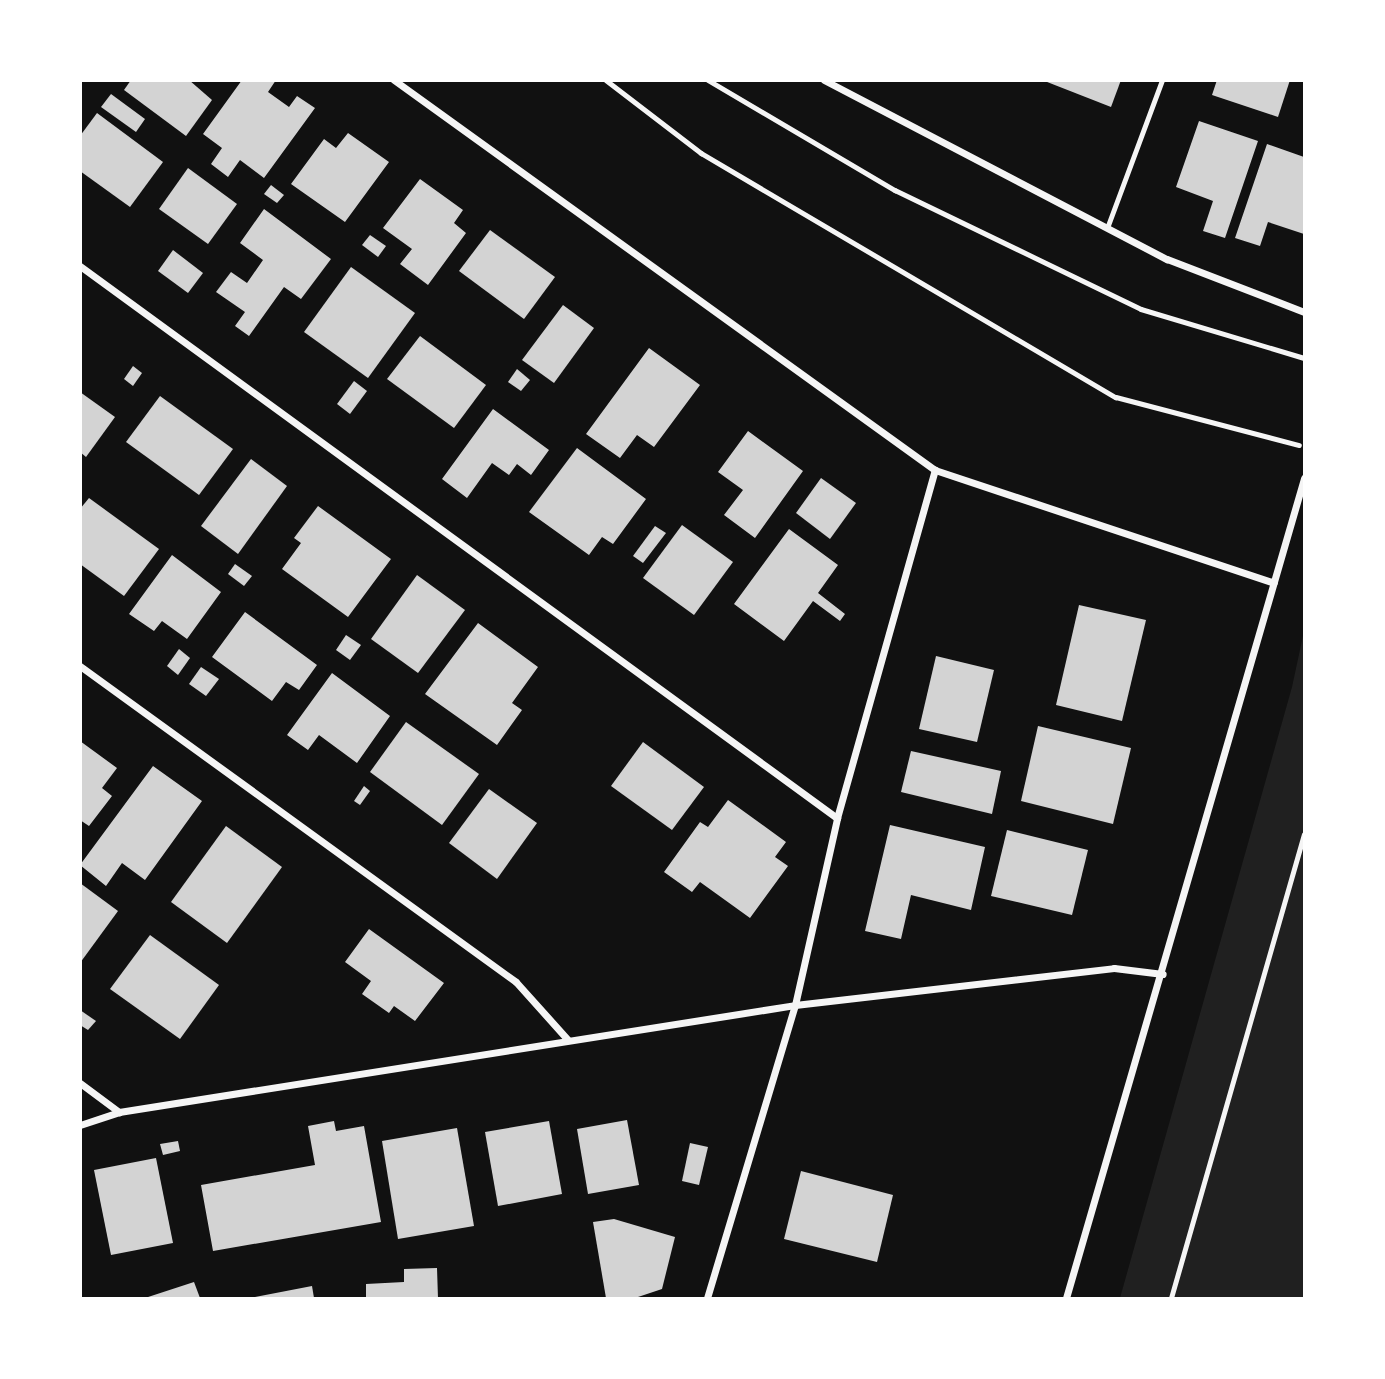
<!DOCTYPE html>
<style>
body{margin:0}
#map{position:relative;width:1385px;height:1379px;overflow:hidden;background:#111;font-family:"Titillium Web",sans-serif}
div>[style]{position:absolute}
.green>*{inset:0;background:#202020}
.building>*{inset:0;background:#d3d3d3}
.path>*{height:4.5px;margin:-2.25px;padding:0 2.25px;transform-origin:2.25px;border-radius:2.25px;background:#f5f5f5}
.service>*{height:5px;margin:-2.5px;padding:0 2.5px;transform-origin:2.5px;border-radius:2.5px;background:#f5f5f5}
.minor>*{height:7px;margin:-3.5px;padding:0 3.5px;transform-origin:3.5px;border-radius:3.5px;background:#f5f5f5}
span{translate:-50% -50%;white-space:nowrap;text-align:center;line-height:1.15;-webkit-text-stroke:5px #fff;paint-order:stroke}
.frame{position:absolute;inset:0;border:82px solid #fff;pointer-events:none}
</style>
<div id="map">
<div class="green">
<div style="clip-path:polygon(1304px 631px,1304px 1298px,1120px 1298px,1292px 687px)"></div>
</div>
<div class="building">
<div style="clip-path:polygon(131px 80px,189px 80px,212px 100px,186px 136px,124px 90px)"></div>
<div style="clip-path:polygon(242px 80px,276px 80px,268px 92px,289px 107px,297px 96px,315px 108px,264px 178px,240px 160px,228px 177px,211px 164px,222px 148px,203px 134px)"></div>
<div style="clip-path:polygon(1042px 80px,1121px 80px,1111px 107px)"></div>
<div style="clip-path:polygon(1217px 80px,1290px 80px,1278px 117px,1212px 95px)"></div>
<div style="clip-path:polygon(111px 94px,145px 119px,136px 132px,101px 107px)"></div>
<div style="clip-path:polygon(97px 113px,163px 162px,130px 207px,80px 171px,80px 136px)"></div>
<div style="clip-path:polygon(1199px 121px,1258px 141px,1225px 238px,1203px 231px,1213px 201px,1176px 187px)"></div>
<div style="clip-path:polygon(348px 133px,389px 162px,345px 222px,291px 184px,324px 139px,336px 148px)"></div>
<div style="clip-path:polygon(1267px 144px,1304px 157px,1304px 234px,1268px 222px,1260px 246px,1235px 238px)"></div>
<div style="clip-path:polygon(188px 168px,237px 204px,208px 244px,159px 209px)"></div>
<div style="clip-path:polygon(420px 179px,463px 210px,454px 223px,466px 233px,428px 285px,400px 264px,412px 249px,383px 228px)"></div>
<div style="clip-path:polygon(271px 185px,284px 195px,277px 203px,264px 194px)"></div>
<div style="clip-path:polygon(264px 209px,331px 259px,301px 299px,284px 287px,249px 336px,235px 326px,245px 312px,216px 292px,231px 272px,247px 283px,263px 260px,240px 243px)"></div>
<div style="clip-path:polygon(490px 230px,555px 277px,524px 319px,459px 271px)"></div>
<div style="clip-path:polygon(370px 235px,386px 246px,378px 257px,362px 245px)"></div>
<div style="clip-path:polygon(173px 250px,203px 273px,188px 293px,158px 271px)"></div>
<div style="clip-path:polygon(351px 267px,415px 313px,368px 378px,304px 332px)"></div>
<div style="clip-path:polygon(563px 305px,594px 328px,554px 383px,522px 360px)"></div>
<div style="clip-path:polygon(420px 336px,486px 385px,454px 428px,387px 379px)"></div>
<div style="clip-path:polygon(649px 348px,700px 385px,654px 447px,637px 435px,620px 458px,586px 434px)"></div>
<div style="clip-path:polygon(133px 366px,142px 373px,133px 386px,124px 379px)"></div>
<div style="clip-path:polygon(517px 369px,530px 380px,521px 391px,508px 382px)"></div>
<div style="clip-path:polygon(354px 381px,367px 391px,350px 414px,337px 404px)"></div>
<div style="clip-path:polygon(80px 392px,115px 417px,86px 457px,80px 452px)"></div>
<div style="clip-path:polygon(160px 396px,233px 449px,199px 495px,126px 442px)"></div>
<div style="clip-path:polygon(493px 409px,549px 450px,531px 475px,517px 464px,509px 475px,492px 463px,467px 498px,442px 479px)"></div>
<div style="clip-path:polygon(748px 431px,803px 471px,755px 538px,724px 515px,743px 490px,718px 472px)"></div>
<div style="clip-path:polygon(577px 448px,646px 499px,613px 544px,602px 537px,589px 555px,529px 512px)"></div>
<div style="clip-path:polygon(251px 459px,287px 486px,238px 554px,201px 526px)"></div>
<div style="clip-path:polygon(821px 478px,856px 503px,830px 539px,796px 513px)"></div>
<div style="clip-path:polygon(89px 498px,159px 549px,124px 596px,80px 564px,80px 509px)"></div>
<div style="clip-path:polygon(318px 506px,391px 559px,348px 617px,282px 569px,301px 543px,294px 538px)"></div>
<div style="clip-path:polygon(682px 525px,733px 562px,694px 615px,643px 578px)"></div>
<div style="clip-path:polygon(655px 526px,666px 533px,643px 563px,633px 556px)"></div>
<div style="clip-path:polygon(789px 529px,838px 565px,818px 593px,845px 614px,840px 621px,813px 601px,784px 641px,734px 604px)"></div>
<div style="clip-path:polygon(172px 555px,221px 592px,187px 639px,162px 621px,154px 631px,129px 614px)"></div>
<div style="clip-path:polygon(235px 564px,252px 576px,244px 586px,228px 574px)"></div>
<div style="clip-path:polygon(417px 575px,465px 610px,418px 673px,371px 639px)"></div>
<div style="clip-path:polygon(1079px 605px,1146px 620px,1122px 721px,1056px 705px)"></div>
<div style="clip-path:polygon(245px 612px,317px 665px,299px 690px,286px 682px,272px 701px,212px 657px)"></div>
<div style="clip-path:polygon(478px 623px,538px 667px,512px 703px,522px 710px,497px 745px,425px 694px)"></div>
<div style="clip-path:polygon(346px 635px,361px 645px,350px 660px,336px 650px)"></div>
<div style="clip-path:polygon(179px 649px,190px 658px,178px 675px,167px 666px)"></div>
<div style="clip-path:polygon(936px 656px,994px 670px,977px 742px,919px 729px)"></div>
<div style="clip-path:polygon(201px 667px,219px 679px,206px 696px,189px 684px)"></div>
<div style="clip-path:polygon(332px 673px,390px 716px,357px 763px,319px 735px,308px 750px,287px 735px)"></div>
<div style="clip-path:polygon(406px 722px,479px 774px,442px 825px,370px 772px)"></div>
<div style="clip-path:polygon(1038px 726px,1131px 748px,1113px 824px,1021px 801px)"></div>
<div style="clip-path:polygon(80px 741px,117px 768px,102px 788px,112px 796px,89px 826px,80px 820px)"></div>
<div style="clip-path:polygon(643px 742px,704px 787px,672px 830px,611px 786px)"></div>
<div style="clip-path:polygon(911px 751px,1001px 771px,992px 814px,901px 792px)"></div>
<div style="clip-path:polygon(153px 766px,202px 801px,145px 880px,122px 863px,106px 886px,80px 865px)"></div>
<div style="clip-path:polygon(364px 786px,370px 791px,360px 805px,354px 801px)"></div>
<div style="clip-path:polygon(489px 789px,537px 823px,497px 879px,449px 843px)"></div>
<div style="clip-path:polygon(728px 800px,786px 842px,775px 857px,788px 866px,750px 918px,700px 882px,692px 892px,664px 872px,700px 822px,708px 827px)"></div>
<div style="clip-path:polygon(890px 825px,985px 847px,971px 910px,911px 895px,901px 939px,865px 931px)"></div>
<div style="clip-path:polygon(226px 826px,282px 867px,227px 943px,171px 902px)"></div>
<div style="clip-path:polygon(1007px 830px,1088px 850px,1072px 915px,991px 896px)"></div>
<div style="clip-path:polygon(80px 883px,118px 911px,80px 963px)"></div>
<div style="clip-path:polygon(369px 929px,444px 983px,415px 1021px,394px 1006px,389px 1013px,362px 994px,371px 981px,345px 962px)"></div>
<div style="clip-path:polygon(150px 935px,219px 985px,180px 1039px,110px 989px)"></div>
<div style="clip-path:polygon(80px 1010px,96px 1021px,88px 1030px,80px 1025px)"></div>
<div style="clip-path:polygon(627px 1120px,639px 1185px,588px 1194px,577px 1129px)"></div>
<div style="clip-path:polygon(334px 1121px,336px 1131px,364px 1126px,381px 1222px,213px 1251px,201px 1185px,315px 1165px,308px 1126px)"></div>
<div style="clip-path:polygon(549px 1121px,562px 1194px,498px 1206px,485px 1132px)"></div>
<div style="clip-path:polygon(457px 1128px,474px 1226px,398px 1239px,382px 1141px)"></div>
<div style="clip-path:polygon(178px 1141px,180px 1151px,163px 1155px,160px 1144px)"></div>
<div style="clip-path:polygon(690px 1143px,708px 1147px,699px 1185px,682px 1181px)"></div>
<div style="clip-path:polygon(156px 1158px,173px 1243px,111px 1255px,94px 1170px)"></div>
<div style="clip-path:polygon(801px 1171px,893px 1195px,877px 1262px,784px 1239px)"></div>
<div style="clip-path:polygon(614px 1219px,675px 1237px,662px 1289px,635px 1298px,606px 1298px,593px 1222px)"></div>
<div style="clip-path:polygon(437px 1268px,438px 1298px,366px 1298px,366px 1284px,404px 1282px,404px 1269px)"></div>
<div style="clip-path:polygon(194px 1282px,200px 1298px,145px 1298px)"></div>
<div style="clip-path:polygon(312px 1286px,314px 1298px,255px 1298px,255px 1297px)"></div>
</div>
<div class="path">
<div style="left:606px;top:80px;width:120px;rotate:37.5deg"></div>
<div style="left:701px;top:153px;width:481px;rotate:30.5deg"></div>
<div style="left:1116px;top:397px;width:189px;rotate:14.7deg"></div>
<div style="left:708px;top:80px;width:217px;rotate:30.5deg"></div>
<div style="left:895px;top:190px;width:273px;rotate:25.8deg"></div>
<div style="left:1141px;top:309px;width:170px;rotate:16.7deg"></div>
<div style="left:1171px;top:1298px;width:482px;rotate:-74deg"></div>
</div>
<div class="service">
<div style="left:1107px;top:228px;width:158px;rotate:-69.6deg"></div>
</div>
<div class="minor">
<div style="left:394px;top:80px;width:667px;rotate:35.79deg"></div>
<div style="left:935px;top:470px;width:357px;rotate:18.4deg"></div>
<div style="left:824px;top:80px;width:387px;rotate:27.6deg"></div>
<div style="left:1167px;top:259px;width:147px;rotate:21.1deg"></div>
<div style="left:80px;top:266px;width:937px;rotate:36.1deg"></div>
<div style="left:80px;top:666px;width:538px;rotate:35.93deg"></div>
<div style="left:516px;top:982px;width:78px;rotate:48.1deg"></div>
<div style="left:80px;top:1083px;width:49px;rotate:36.6deg"></div>
<div style="left:80px;top:1125px;width:41px;rotate:-18.4deg"></div>
<div style="left:119px;top:1112px;width:684px;rotate:-8.99deg"></div>
<div style="left:795px;top:1005px;width:321px;rotate:-6.6deg"></div>
<div style="left:1114px;top:968px;width:49px;rotate:7deg"></div>
<div style="left:707px;top:1298px;width:306px;rotate:-73.3deg"></div>
<div style="left:795px;top:1005px;width:192px;rotate:-77.3deg"></div>
<div style="left:837px;top:818px;width:362px;rotate:-74.3deg"></div>
<div style="left:1066px;top:1298px;width:854px;rotate:-73.81deg"></div>
</div>
<div class="frame"></div>
</div>
